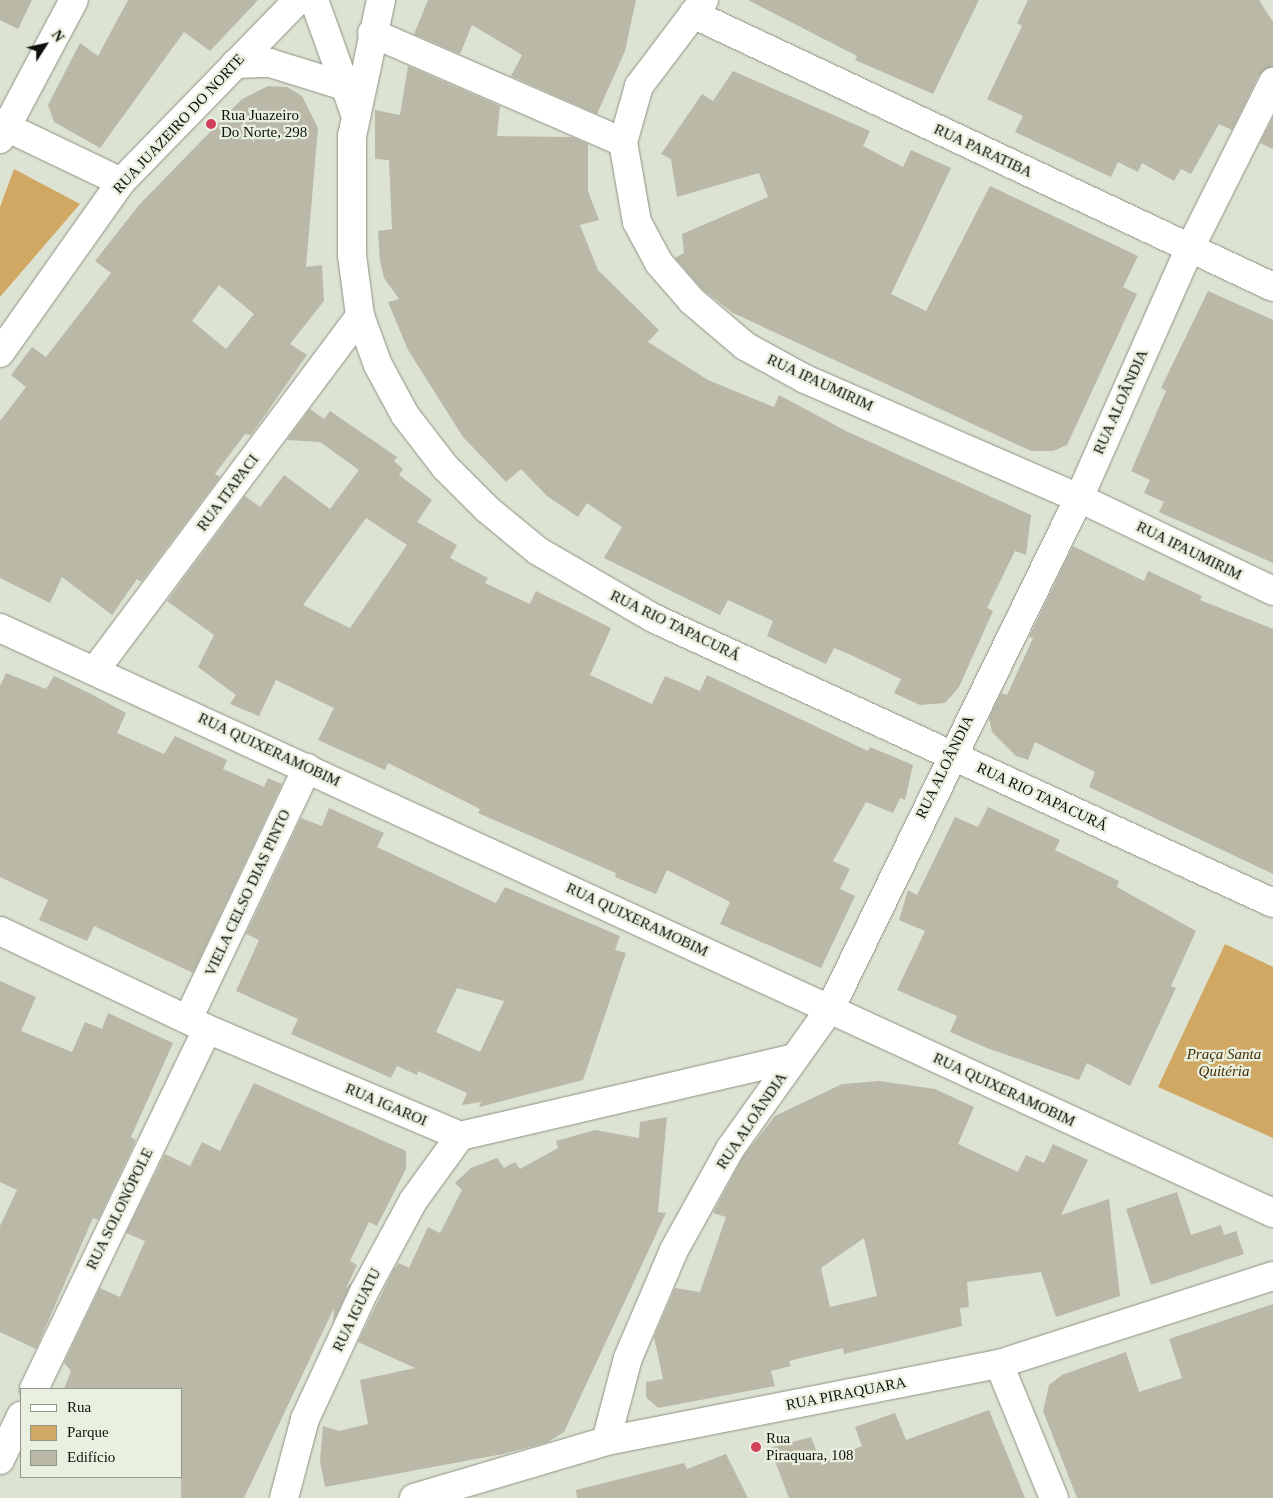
<!DOCTYPE html>
<meta charset="utf-8">
<style>
body{margin:0}
#map{position:relative;width:1273px;height:1498px;overflow:hidden;background:#dde3d2;font-family:Georgia,serif}
div>[style]{position:absolute}
.green>*{inset:0;background:#d0a864}
.building>*{inset:0;background:#bab8a7}
.roads{filter:drop-shadow(0 0 1px #8c9282) drop-shadow(0 0 1px #8c9282)}
.minor>*{height:28px;margin:-14px;padding:0 14px;transform-origin:14px;border-radius:14px;background:#fff}
.dots>*{width:14px;height:14px;translate:-50% -50%;box-sizing:border-box;border:2px solid #eaf0df;border-radius:50%}
span{translate:-50% -50%;white-space:nowrap;text-align:center;line-height:1.15;-webkit-text-stroke:4.5px #eaf0df;paint-order:stroke}
.poi-label{font-size:15px;color:#0f110c}
.left{translate:0 -50%;text-align:left}
.street-label{font-size:15px;color:#0f110c}
.park-label{font-size:15px;color:#422e06;font-style:italic}
.legend{position:absolute;left:20px;top:1388px;width:162px;height:90px;box-sizing:border-box;background:#eaf0df;border:1px solid #92978b;margin:0;padding:6px 9px;list-style:none;font-size:15px;color:#0f110c}
.legend li{display:flex;align-items:center;gap:10px;height:25px}
.legend b{width:25px;border:1px solid #92978b}
.north{position:absolute;left:20px;top:20px;width:50px;height:50px;-webkit-text-stroke:4px #eaf0df;paint-order:stroke;rotate:55deg;font-size:14px;font-weight:700;line-height:20px;text-align:center;color:#0f110c}
.north::after{content:'';display:block;margin:auto;width:18px;height:22px;background:#0f110c;clip-path:polygon(50% 0,100% 100%,50% 72%,0 100%)}
</style>
<div id="map">
<div class="green">
<div style="clip-path:polygon(14px 169px,80px 204px,0 297px,0 207px)"></div>
<div style="clip-path:polygon(1225px 944px,1273px 967px,1273px 1138px,1158px 1087px)"></div>
</div>
<div class="building">
<div style="clip-path:polygon(0 0,32px 0,18px 29px,0 20px)"></div>
<div style="clip-path:polygon(128px 0,258px 0,210px 51px,184px 32px,100px 148px,54px 122px,48px 105px,80px 43px,98px 56px)"></div>
<div style="clip-path:polygon(428px 0,636px 0,625px 51px,597px 114px,511px 76px,522px 55px,472px 25px,460px 54px,414px 34px)"></div>
<div style="clip-path:polygon(748px 0,979px 0,933px 94px,855px 60px,857px 56px)"></div>
<div style="clip-path:polygon(1028px 0,1259px 0,1273px 22px,1273px 67px,1259px 75px,1232px 130px,1219px 124px,1191px 174px,1181px 169px,1174px 181px,1142px 163px,1138px 172px,1118px 162px,1111px 177px,1015px 132px,1023px 116px,987px 99px,1022px 26px,1017px 23px)"></div>
<div style="clip-path:polygon(408px 66px,500px 106px,497px 136px,572px 137px,588px 144px,588px 191px,599px 220px,580px 225px,598px 270px,659px 330px,648px 342px,708px 380px,774px 407px,779px 395px,846px 431px,1031px 515px,1026px 555px,1015px 551px,987px 608px,993px 611px,959px 687px,945px 703px,920px 705px,894px 693px,901px 679px,851px 655px,834px 648px,826px 664px,767px 636px,773px 621px,728px 600px,720px 615px,604px 558px,622px 527px,587px 503px,578px 517px,547px 496px,521px 469px,506px 482px,463px 437px,408px 350px,388px 302px,399px 299px,384px 278px,380px 261px,378px 231px,392px 229px,389px 160px,375px 159px,375px 110px,400px 115px)"></div>
<div style="clip-path:polygon(733px 71px,870px 131px,863px 146px,903px 167px,911px 150px,951px 168px,891px 294px,926px 311px,990px 186px,1138px 256px,1123px 287px,1137px 294px,1067px 445px,1053px 451px,1031px 451px,733px 313px,703px 290px,675px 258px,684px 253px,682px 234px,768px 197px,759px 173px,677px 197px,671px 159px,661px 154px,702px 94px,713px 101px)"></div>
<div style="clip-path:polygon(evenodd,268px 86px,287px 87px,302px 96px,318px 128px,306px 267px,322px 265px,324px 301px,290px 344px,307px 355px,251px 435px,245px 434px,215px 474px,220px 477px,141px 582px,137px 579px,112px 615px,62px 577px,50px 603px,0 578px,0 421px,26px 387px,11px 375px,32px 347px,46px 357px,111px 273px,95px 261px,139px 205px,242px 99px,268px 86px,219px 285px,254px 314px,226px 349px,192px 321px,219px 285px)"></div>
<div style="clip-path:polygon(1273px 117px,1273px 149px,1260px 143px)"></div>
<div style="clip-path:polygon(1208px 291px,1273px 320px,1273px 563px,1159px 512px,1164px 502px,1144px 493px,1150px 480px,1131px 471px,1166px 391px,1161px 388px)"></div>
<div style="clip-path:polygon(evenodd,310px 409px,324px 419px,330px 411px,397px 457px,394px 461px,403px 469px,399px 475px,432px 500px,417px 522px,457px 545px,450px 558px,488px 578px,485px 583px,530px 604px,536px 591px,611px 628px,590px 675px,652px 704px,665px 676px,700px 691px,707px 675px,868px 751px,870px 747px,913px 765px,905px 800px,900px 798px,893px 813px,866px 802px,833px 861px,850px 869px,840px 889px,855px 896px,821px 968px,720px 924px,730px 902px,667px 870px,656px 894px,615px 877px,616px 873px,478px 813px,480px 809px,388px 763px,385px 770px,318px 740px,334px 708px,276px 680px,259px 716px,230px 704px,236px 695px,198px 667px,214px 635px,167px 601px,245px 496px,260px 507px,284px 475px,330px 509px,359px 470px,320px 442px,287px 440px,310px 409px,366px 518px,407px 545px,350px 628px,303px 605px,366px 518px)"></div>
<div style="clip-path:polygon(1073px 546px,1144px 581px,1148px 571px,1202px 596px,1200px 600px,1273px 629px,1273px 874px,1089px 787px,1095px 772px,1035px 742px,1028px 760px,1016px 756px,992px 732px,989px 718px,1001px 693px,1007px 695px,1033px 638px,1029px 637px)"></div>
<div style="clip-path:polygon(6px 673px,46px 689px,54px 676px,87px 692px,126px 713px,117px 733px,164px 754px,175px 736px,227px 760px,223px 769px,264px 787px,268px 778px,282px 784px,193px 973px,94px 926px,87px 941px,39px 920px,48px 900px,0 877px,0 686px)"></div>
<div style="clip-path:polygon(988px 807px,1060px 840px,1055px 850px,1119px 881px,1117px 887px,1196px 931px,1171px 986px,1176px 988px,1130px 1086px,1087px 1063px,1079px 1080px,987px 1048px,950px 1032px,957px 1016px,897px 990px,925px 931px,899px 920px,908px 890px,917px 895px,955px 817px,978px 827px)"></div>
<div style="clip-path:polygon(evenodd,329px 808px,384px 833px,377px 847px,496px 903px,505px 887px,620px 936px,615px 950px,626px 953px,583px 1080px,479px 1107px,481px 1102px,462px 1105px,467px 1093px,418px 1071px,417px 1075px,397px 1066px,391px 1078px,291px 1034px,298px 1019px,236px 991px,259px 940px,246px 934px,301px 818px,322px 826px,329px 808px,457px 988px,504px 1001px,480px 1052px,436px 1032px,457px 988px)"></div>
<div style="clip-path:polygon(0 981px,36px 997px,21px 1031px,72px 1052px,85px 1022px,102px 1029px,108px 1013px,173px 1043px,131px 1137px,136px 1140px,98px 1220px,93px 1218px,36px 1349px,0 1332px,0 1226px,17px 1190px,0 1182px)"></div>
<div style="clip-path:polygon(evenodd,879px 1081px,935px 1089px,974px 1107px,958px 1144px,1018px 1172px,1026px 1155px,1044px 1163px,1053px 1144px,1088px 1160px,1061px 1215px,1109px 1199px,1120px 1296px,1056px 1317px,1041px 1272px,967px 1282px,969px 1307px,960px 1308px,962px 1326px,844px 1354px,843px 1348px,789px 1361px,791px 1366px,771px 1371px,775px 1386px,658px 1408px,646px 1397px,646px 1382px,663px 1379px,654px 1337px,675px 1288px,700px 1292px,726px 1217px,713px 1213px,743px 1157px,775px 1116px,842px 1084px,879px 1081px,864px 1238px,877px 1296px,830px 1307px,821px 1268px,864px 1238px)"></div>
<div style="clip-path:polygon(254px 1083px,406px 1151px,406px 1169px,377px 1226px,369px 1222px,350px 1261px,357px 1265px,346px 1288px,352px 1282px,333px 1322px,334px 1308px,244px 1498px,181px 1498px,181px 1389px,64px 1389px,71px 1371px,64px 1363px,100px 1288px,120px 1297px,145px 1241px,126px 1233px,165px 1154px,190px 1166px,202px 1142px,220px 1151px)"></div>
<div style="clip-path:polygon(667px 1117px,658px 1212px,666px 1213px,564px 1432px,548px 1442px,503px 1454px,325px 1487px,320px 1461px,323px 1426px,339px 1431px,368px 1424px,360px 1380px,415px 1368px,358px 1342px,394px 1269px,399px 1263px,409px 1268px,428px 1227px,440px 1233px,462px 1190px,455px 1183px,471px 1168px,497px 1158px,504px 1168px,515px 1162px,520px 1169px,558px 1148px,556px 1141px,595px 1130px,639px 1138px,640px 1122px)"></div>
<div style="clip-path:polygon(1177px 1192px,1191px 1235px,1221px 1225px,1224px 1235px,1236px 1231px,1244px 1254px,1151px 1285px,1126px 1209px)"></div>
<div style="clip-path:polygon(1273px 1304px,1273px 1498px,1077px 1498px,1043px 1411px,1049px 1385px,1062px 1375px,1126px 1352px,1139px 1392px,1182px 1378px,1169px 1339px)"></div>
<div style="clip-path:polygon(989px 1410px,1025px 1498px,789px 1498px,770px 1448px,811px 1437px,821px 1463px,862px 1446px,855px 1427px,895px 1413px,906px 1440px)"></div>
<div style="clip-path:polygon(726px 1454px,748px 1498px,577px 1498px,576px 1490px,684px 1463px,687px 1469px)"></div>
</div>
<div class="roads">
<div class="minor">
<div style="left:314px;top:0;width:121px;rotate:70.2deg"></div>
<div style="left:381px;top:0;width:139px;rotate:102deg"></div>
<div style="left:352px;top:136px;width:119px;rotate:90deg"></div>
<div style="left:352px;top:255px;width:62px;rotate:82.5deg"></div>
<div style="left:360px;top:316px;width:52px;rotate:69.8deg"></div>
<div style="left:378px;top:365px;width:57px;rotate:61.6deg"></div>
<div style="left:405px;top:415px;width:66px;rotate:52.4deg"></div>
<div style="left:445px;top:467px;width:59px;rotate:45deg"></div>
<div style="left:487px;top:509px;width:66px;rotate:39.5deg"></div>
<div style="left:538px;top:551px;width:133px;rotate:30.2deg"></div>
<div style="left:653px;top:618px;width:682px;rotate:24.69deg"></div>
<div style="left:704px;top:0;width:108px;rotate:127.1deg"></div>
<div style="left:639px;top:86px;width:58px;rotate:105.9deg"></div>
<div style="left:623px;top:142px;width:81px;rotate:80.1deg"></div>
<div style="left:637px;top:222px;width:47px;rotate:61.8deg"></div>
<div style="left:659px;top:263px;width:50px;rotate:49deg"></div>
<div style="left:692px;top:301px;width:70px;rotate:40.3deg"></div>
<div style="left:745px;top:346px;width:68px;rotate:28.8deg"></div>
<div style="left:805px;top:379px;width:299px;rotate:23.5deg"></div>
<div style="left:1079px;top:498px;width:215px;rotate:25.6deg"></div>
<div style="left:693px;top:14px;width:641px;rotate:25.21deg"></div>
<div style="left:372px;top:33px;width:274px;rotate:23.5deg"></div>
<div style="left:235px;top:64px;width:35px;rotate:-2deg"></div>
<div style="left:270px;top:63px;width:74px;rotate:17.2deg"></div>
<div style="left:0;top:124px;width:134px;rotate:25.6deg"></div>
<div style="left:0;top:139px;width:157px;rotate:-62deg"></div>
<div style="left:0;top:353px;width:209px;rotate:-54.7deg"></div>
<div style="left:121px;top:182px;width:254px;rotate:-45.8deg"></div>
<div style="left:0;top:628px;width:1401px;rotate:24.68deg"></div>
<div style="left:96px;top:669px;width:441px;rotate:-53.2deg"></div>
<div style="left:0;top:931px;width:229px;rotate:25.3deg"></div>
<div style="left:207px;top:1029px;width:275px;rotate:22.9deg"></div>
<div style="left:460px;top:1136px;width:343px;rotate:-13.1deg"></div>
<div style="left:188px;top:1019px;width:278px;rotate:-64.6deg"></div>
<div style="left:999px;top:1364px;width:145px;rotate:67.7deg"></div>
<div style="left:34px;top:1389px;width:399px;rotate:-64.3deg"></div>
<div style="left:606px;top:1441px;width:86px;rotate:-75.2deg"></div>
<div style="left:628px;top:1358px;width:117px;rotate:-66.9deg"></div>
<div style="left:674px;top:1250px;width:115px;rotate:-61deg"></div>
<div style="left:730px;top:1149px;width:172px;rotate:-54.5deg"></div>
<div style="left:830px;top:1009px;width:568px;rotate:-64.02deg"></div>
<div style="left:1079px;top:498px;width:274px;rotate:-66.1deg"></div>
<div style="left:1190px;top:248px;width:186px;rotate:-63.4deg"></div>
<div style="left:0;top:1460px;width:49px;rotate:-64.5deg"></div>
<div style="left:284px;top:1498px;width:82px;rotate:-75.1deg"></div>
<div style="left:305px;top:1419px;width:140px;rotate:-65.1deg"></div>
<div style="left:364px;top:1292px;width:103px;rotate:-61.7deg"></div>
<div style="left:413px;top:1201px;width:80px;rotate:-54.1deg"></div>
<div style="left:414px;top:1498px;width:200px;rotate:-16.5deg"></div>
<div style="left:606px;top:1441px;width:400px;rotate:-11.1deg"></div>
<div style="left:999px;top:1364px;width:288px;rotate:-17.8deg"></div>
</div>
</div>
<div class="dots">
<div style="left:211px;top:124px;background:#d1415c"></div>
<div style="left:756px;top:1447px;background:#d1415c"></div>
</div>
<div class="poi-label">
<span class="left" style="left:221px;top:124px">Rua Juazeiro<br>Do Norte, 298</span>
<span class="left" style="left:766px;top:1447px">Rua<br>Piraquara, 108</span>
</div>
<div class="street-label">
<span style="left:179px;top:124px;rotate:-47deg">RUA JUAZEIRO DO NORTE</span>
<span style="left:983px;top:151px;rotate:25deg">RUA PARATIBA</span>
<span style="left:820px;top:383px;rotate:25deg">RUA IPAUMIRIM</span>
<span style="left:1121px;top:402px;rotate:-66deg">RUA ALOÂNDIA</span>
<span style="left:228px;top:493px;rotate:-53deg">RUA ITAPACI</span>
<span style="left:1189px;top:551px;rotate:26deg">RUA IPAUMIRIM</span>
<span style="left:675px;top:626px;rotate:26deg">RUA RIO TAPACURÁ</span>
<span style="left:269px;top:750px;rotate:25deg">RUA QUIXERAMOBIM</span>
<span style="left:945px;top:767px;rotate:-64deg">RUA ALOÂNDIA</span>
<span style="left:1042px;top:797px;rotate:25deg">RUA RIO TAPACURÁ</span>
<span style="left:248px;top:893px;rotate:-65deg">VIELA CELSO DIAS PINTO</span>
<span style="left:637px;top:920px;rotate:25deg">RUA QUIXERAMOBIM</span>
<span style="left:1004px;top:1090px;rotate:25deg">RUA QUIXERAMOBIM</span>
<span style="left:386px;top:1105px;rotate:23deg">RUA IGAROI</span>
<span style="left:752px;top:1121px;rotate:-56deg">RUA ALOÂNDIA</span>
<span style="left:120px;top:1209px;rotate:-64deg">RUA SOLONÓPOLE</span>
<span style="left:357px;top:1310px;rotate:-64deg">RUA IGUATU</span>
<span style="left:846px;top:1394px;rotate:-11deg">RUA PIRAQUARA</span>
</div>
<div class="park-label">
<span style="left:1224px;top:1063px">Praça Santa<br>Quitéria</span>
</div>
<ul class="legend">
<li><b style="height:6px;background:#fff"></b>Rua</li>
<li><b style="height:14px;background:#d0a864"></b>Parque</li>
<li><b style="height:14px;background:#bab8a7"></b>Edifício</li>
</ul>
<div class="north">N</div>
</div>
